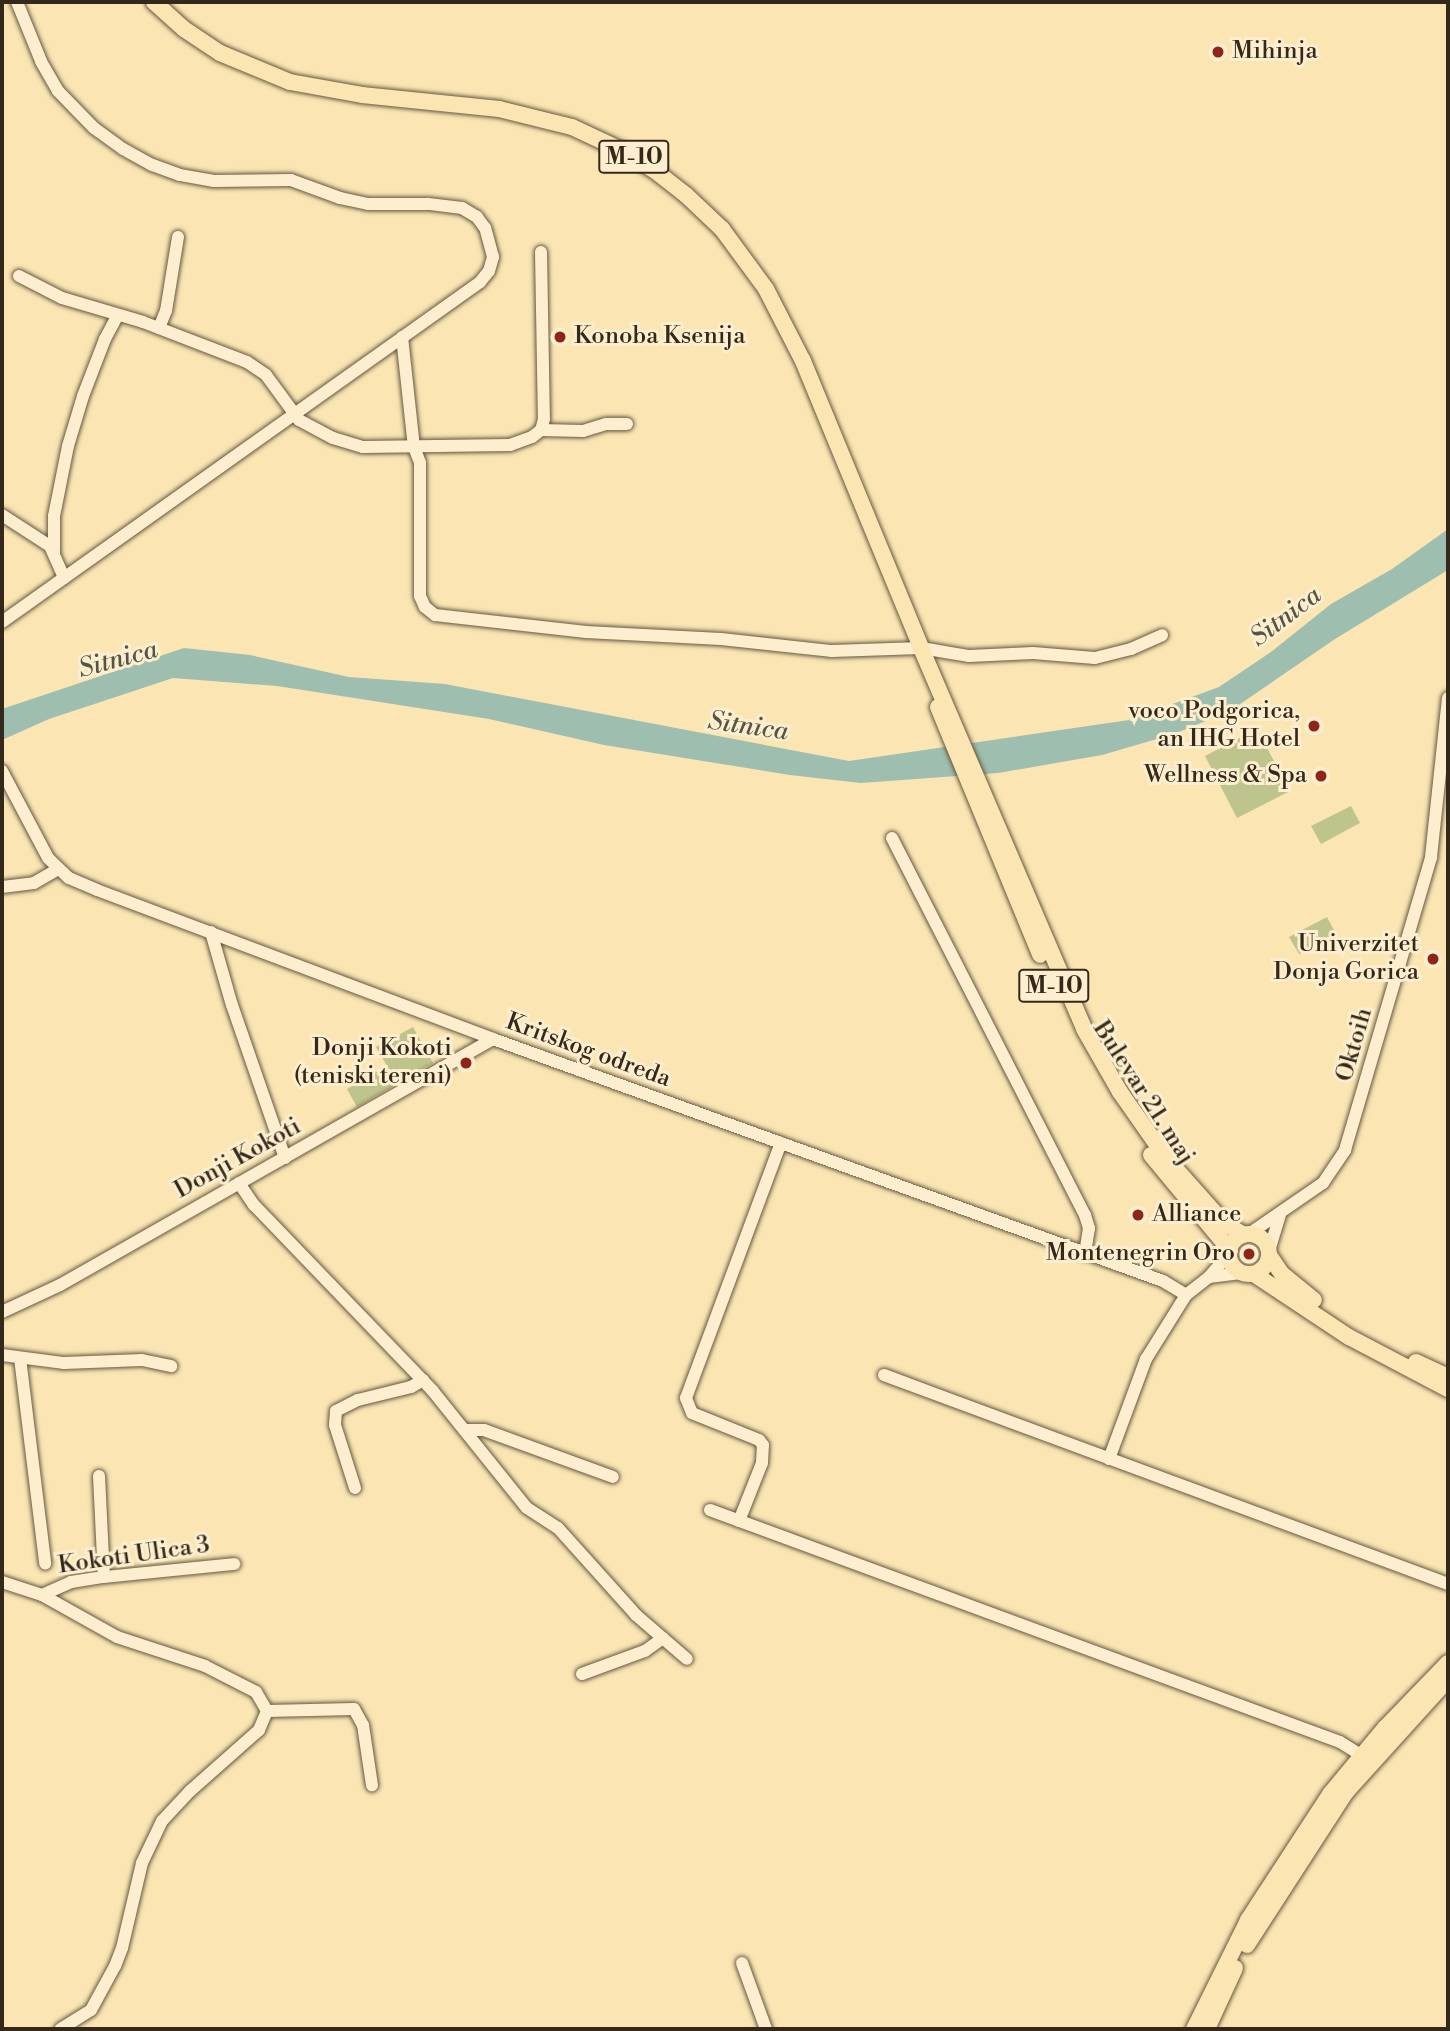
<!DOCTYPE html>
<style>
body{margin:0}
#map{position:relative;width:1450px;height:2031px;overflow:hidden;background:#fae5b3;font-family:"Libre Bodoni",serif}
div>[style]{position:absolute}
.green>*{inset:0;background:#bec58c}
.water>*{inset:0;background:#9ebfaf}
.roads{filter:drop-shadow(0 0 2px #665740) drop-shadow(0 0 2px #665740)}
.minor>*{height:12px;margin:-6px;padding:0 6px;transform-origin:6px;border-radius:6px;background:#fceece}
.major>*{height:16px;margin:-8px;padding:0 8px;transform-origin:8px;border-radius:8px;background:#fae5b3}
.major>.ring{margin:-8px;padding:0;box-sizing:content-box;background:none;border:16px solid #fae5b3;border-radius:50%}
.dots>*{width:19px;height:19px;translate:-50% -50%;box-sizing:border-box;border:4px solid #fceece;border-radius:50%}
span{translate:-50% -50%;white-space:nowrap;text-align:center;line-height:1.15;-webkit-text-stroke:6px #fceece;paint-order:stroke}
.shield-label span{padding:2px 5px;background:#fceece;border:2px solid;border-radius:5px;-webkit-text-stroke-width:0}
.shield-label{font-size:23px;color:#34281a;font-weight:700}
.poi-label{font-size:24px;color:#34281a}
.left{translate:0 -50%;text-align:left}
.right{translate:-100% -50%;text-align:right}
.street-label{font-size:24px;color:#34281a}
.water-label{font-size:26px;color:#545547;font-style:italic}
.frame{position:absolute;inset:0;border:4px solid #34281a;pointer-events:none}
</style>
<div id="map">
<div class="green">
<div style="clip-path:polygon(1257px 729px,1290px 791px,1237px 818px,1205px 756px)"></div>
<div style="clip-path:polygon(1351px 806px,1360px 823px,1321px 844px,1311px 826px)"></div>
<div style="clip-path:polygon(1327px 917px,1336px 934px,1299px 954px,1289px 937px)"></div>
<div style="clip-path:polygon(413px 1027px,433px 1063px,397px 1083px,376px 1047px)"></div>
<div style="clip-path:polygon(383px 1068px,393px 1086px,357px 1107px,347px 1089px)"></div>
</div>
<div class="water">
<div style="clip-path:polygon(1448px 529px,1448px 570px,1335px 639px,1230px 711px,1174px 734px,1102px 755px,998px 773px,861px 783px,790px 775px,604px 745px,489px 719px,277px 686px,173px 678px,49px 719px,2px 740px,2px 709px,184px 648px,250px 655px,349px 677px,445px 684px,849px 761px,1129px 720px,1219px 687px,1271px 652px,1331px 604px,1392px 569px)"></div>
</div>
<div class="roads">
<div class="minor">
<div style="left:541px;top:252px;width:167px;rotate:89deg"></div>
<div style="left:544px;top:419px;width:11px;rotate:105deg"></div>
<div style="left:19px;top:276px;width:48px;rotate:27.1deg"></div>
<div style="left:62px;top:298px;width:84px;rotate:16.5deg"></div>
<div style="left:143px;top:322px;width:111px;rotate:21deg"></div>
<div style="left:247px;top:362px;width:23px;rotate:34deg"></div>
<div style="left:266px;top:375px;width:56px;rotate:53.7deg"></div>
<div style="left:299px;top:420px;width:38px;rotate:28deg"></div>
<div style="left:333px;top:438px;width:31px;rotate:17deg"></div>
<div style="left:363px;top:447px;width:147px;rotate:-0.8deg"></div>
<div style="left:510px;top:445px;width:23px;rotate:-20deg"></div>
<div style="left:532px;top:437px;width:11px;rotate:-38deg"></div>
<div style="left:541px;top:430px;width:42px;rotate:1.4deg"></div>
<div style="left:583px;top:431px;width:24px;rotate:-17deg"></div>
<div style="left:606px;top:424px;width:21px"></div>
<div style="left:159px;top:328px;width:18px;rotate:-68deg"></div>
<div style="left:166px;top:311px;width:75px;rotate:-80.8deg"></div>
<div style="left:402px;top:337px;width:111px;rotate:83.8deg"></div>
<div style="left:414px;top:447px;width:17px;rotate:69deg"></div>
<div style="left:420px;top:463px;width:133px;rotate:90deg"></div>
<div style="left:420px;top:596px;width:12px;rotate:66deg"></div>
<div style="left:425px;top:607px;width:13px;rotate:39deg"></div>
<div style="left:435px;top:615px;width:152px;rotate:6.4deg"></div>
<div style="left:586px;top:632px;width:135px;rotate:3deg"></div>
<div style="left:721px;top:639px;width:112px;rotate:6.2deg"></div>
<div style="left:832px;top:651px;width:89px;rotate:-1.9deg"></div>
<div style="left:921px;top:648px;width:49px;rotate:9.5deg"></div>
<div style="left:969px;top:656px;width:64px;rotate:-2.7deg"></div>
<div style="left:1033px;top:653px;width:62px;rotate:4.6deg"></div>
<div style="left:1095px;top:658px;width:37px;rotate:-14deg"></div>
<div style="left:1131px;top:649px;width:34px;rotate:-24deg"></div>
<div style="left:2px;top:515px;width:57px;rotate:32.9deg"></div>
<div style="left:50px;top:546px;width:35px;rotate:66deg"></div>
<div style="left:54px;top:552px;width:36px;rotate:-90deg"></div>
<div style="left:54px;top:516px;width:71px;rotate:-78.7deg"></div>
<div style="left:68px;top:446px;width:52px;rotate:-73.3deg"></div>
<div style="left:83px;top:396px;width:61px;rotate:-68.9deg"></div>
<div style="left:105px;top:339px;width:27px;rotate:-62deg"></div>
<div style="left:2px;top:622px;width:587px;rotate:-35.42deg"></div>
<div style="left:480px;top:282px;width:14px;rotate:-51deg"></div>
<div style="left:489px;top:271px;width:15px;rotate:-74deg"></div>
<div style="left:493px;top:257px;width:30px;rotate:-105deg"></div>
<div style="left:485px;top:228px;width:14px;rotate:-126deg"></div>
<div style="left:477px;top:217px;width:17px;rotate:-149deg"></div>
<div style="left:462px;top:208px;width:34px;rotate:-173deg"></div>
<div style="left:428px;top:204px;width:60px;rotate:180deg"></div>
<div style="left:368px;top:204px;width:29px;rotate:-168deg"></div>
<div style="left:340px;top:198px;width:52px;rotate:-159.8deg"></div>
<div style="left:291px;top:180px;width:77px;rotate:179.3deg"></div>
<div style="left:214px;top:181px;width:35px;rotate:-170deg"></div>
<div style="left:180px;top:175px;width:30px;rotate:-160deg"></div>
<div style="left:152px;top:165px;width:33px;rotate:-151deg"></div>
<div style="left:123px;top:149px;width:36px;rotate:-144deg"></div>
<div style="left:94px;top:128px;width:52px;rotate:-134.2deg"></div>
<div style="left:58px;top:91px;width:34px;rotate:-120deg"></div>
<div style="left:41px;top:61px;width:64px;rotate:-112.1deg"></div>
<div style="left:2px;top:771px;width:98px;rotate:62.1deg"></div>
<div style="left:48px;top:858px;width:29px;rotate:44deg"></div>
<div style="left:69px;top:878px;width:30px;rotate:23deg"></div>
<div style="left:97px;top:890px;width:423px;rotate:20.6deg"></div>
<div style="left:493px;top:1039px;width:712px;rotate:19.86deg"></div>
<div style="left:1163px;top:1281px;width:27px;rotate:31deg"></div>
<div style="left:1186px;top:1295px;width:29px;rotate:-38deg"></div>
<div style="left:1209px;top:1277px;width:30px;rotate:-49deg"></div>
<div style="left:892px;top:838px;width:424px;rotate:62.9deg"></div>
<div style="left:1085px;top:1215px;width:14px;rotate:73deg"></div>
<div style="left:1089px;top:1228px;width:26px;rotate:99deg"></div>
<div style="left:2px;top:887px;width:32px;rotate:-7deg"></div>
<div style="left:34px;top:883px;width:28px;rotate:-30deg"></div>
<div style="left:211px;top:932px;width:76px;rotate:74deg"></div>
<div style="left:232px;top:1005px;width:162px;rotate:70.9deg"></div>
<div style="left:239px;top:1183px;width:27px;rotate:56deg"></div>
<div style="left:254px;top:1205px;width:257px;rotate:46.1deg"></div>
<div style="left:432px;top:1390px;width:151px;rotate:51.2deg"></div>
<div style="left:527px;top:1508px;width:37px;rotate:33deg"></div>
<div style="left:558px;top:1528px;width:117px;rotate:48.1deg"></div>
<div style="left:636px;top:1615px;width:67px;rotate:40.8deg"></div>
<div style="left:1249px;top:1234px;width:90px;rotate:-34.6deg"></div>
<div style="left:1323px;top:1183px;width:40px;rotate:-56deg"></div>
<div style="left:1345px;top:1150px;width:305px;rotate:-73.6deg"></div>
<div style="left:1431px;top:857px;width:160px;rotate:-83.9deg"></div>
<div style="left:1269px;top:1251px;width:37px;rotate:-73deg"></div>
<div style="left:1209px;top:1277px;width:32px;rotate:-7deg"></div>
<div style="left:2px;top:1312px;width:64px;rotate:-25deg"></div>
<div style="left:60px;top:1285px;width:498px;rotate:-29.6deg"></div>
<div style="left:2px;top:1355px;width:63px;rotate:7.4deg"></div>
<div style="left:64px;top:1363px;width:78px;rotate:-2.2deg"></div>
<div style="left:142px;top:1360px;width:30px;rotate:12deg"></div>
<div style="left:20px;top:1358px;width:207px;rotate:83deg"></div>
<div style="left:884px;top:1375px;width:601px;rotate:20.33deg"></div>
<div style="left:465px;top:1430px;width:19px"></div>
<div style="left:484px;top:1430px;width:137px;rotate:20deg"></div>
<div style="left:1109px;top:1459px;width:107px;rotate:-69.7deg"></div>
<div style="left:1146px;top:1359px;width:75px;rotate:-58deg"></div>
<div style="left:99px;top:1476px;width:101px;rotate:87.2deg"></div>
<div style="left:355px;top:1488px;width:66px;rotate:-107.6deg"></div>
<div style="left:335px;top:1425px;width:14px;rotate:-86deg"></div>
<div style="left:336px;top:1411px;width:25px;rotate:-27deg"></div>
<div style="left:358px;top:1400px;width:55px;rotate:-13.8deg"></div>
<div style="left:411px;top:1387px;width:14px;rotate:-30deg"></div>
<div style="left:710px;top:1510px;width:671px;rotate:20.22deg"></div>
<div style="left:1340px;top:1742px;width:25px;rotate:32deg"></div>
<div style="left:739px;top:1521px;width:62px;rotate:-68.4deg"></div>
<div style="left:762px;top:1463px;width:18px;rotate:-87deg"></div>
<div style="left:763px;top:1445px;width:6px;rotate:-129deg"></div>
<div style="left:759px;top:1440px;width:72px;rotate:-158.1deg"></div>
<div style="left:692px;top:1413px;width:16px;rotate:-112deg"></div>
<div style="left:686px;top:1398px;width:272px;rotate:-69.6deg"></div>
<div style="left:2px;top:1582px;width:42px;rotate:18deg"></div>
<div style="left:42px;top:1595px;width:86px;rotate:29.2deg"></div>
<div style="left:117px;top:1637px;width:93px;rotate:18.2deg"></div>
<div style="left:205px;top:1666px;width:57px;rotate:27deg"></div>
<div style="left:256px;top:1692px;width:22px;rotate:60deg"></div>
<div style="left:267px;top:1711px;width:21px;rotate:113deg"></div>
<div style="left:259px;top:1730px;width:92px;rotate:138.5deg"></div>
<div style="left:190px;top:1791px;width:41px;rotate:133deg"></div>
<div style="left:162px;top:1821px;width:47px;rotate:115.5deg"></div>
<div style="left:142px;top:1863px;width:87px;rotate:103.2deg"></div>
<div style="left:122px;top:1948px;width:19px;rotate:111deg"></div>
<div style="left:115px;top:1966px;width:50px;rotate:118.6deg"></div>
<div style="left:91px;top:2010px;width:36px;rotate:148deg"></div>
<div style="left:42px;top:1595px;width:32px;rotate:-24deg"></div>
<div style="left:71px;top:1582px;width:33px;rotate:-9deg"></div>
<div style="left:104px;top:1577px;width:131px;rotate:-5.7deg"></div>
<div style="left:582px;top:1674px;width:67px;rotate:-20.1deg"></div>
<div style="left:645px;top:1651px;width:22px;rotate:-36deg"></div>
<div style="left:267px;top:1711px;width:87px;rotate:-1.3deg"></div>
<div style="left:354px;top:1709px;width:18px;rotate:61deg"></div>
<div style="left:363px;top:1725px;width:61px;rotate:81.5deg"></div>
<div style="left:742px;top:1963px;width:70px;rotate:70deg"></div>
</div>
<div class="major">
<div style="left:154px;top:2px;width:40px;rotate:42deg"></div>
<div style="left:184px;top:29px;width:43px;rotate:33.7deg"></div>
<div style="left:220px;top:53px;width:76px;rotate:22.5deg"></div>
<div style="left:290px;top:82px;width:73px;rotate:10.2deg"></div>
<div style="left:362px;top:95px;width:138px;rotate:5.8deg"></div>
<div style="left:499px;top:109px;width:75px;rotate:13.9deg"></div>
<div style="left:572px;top:127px;width:56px;rotate:25.2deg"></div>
<div style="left:623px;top:151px;width:36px;rotate:32deg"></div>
<div style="left:654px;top:170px;width:41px;rotate:38deg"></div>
<div style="left:686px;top:195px;width:50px;rotate:43.4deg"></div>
<div style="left:722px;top:229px;width:74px;rotate:53.7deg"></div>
<div style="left:766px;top:289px;width:81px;rotate:62.8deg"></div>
<div style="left:803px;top:361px;width:310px;rotate:67.6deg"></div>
<div style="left:921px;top:648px;width:414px;rotate:66.8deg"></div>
<div style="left:1084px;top:1029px;width:73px;rotate:60.3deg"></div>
<div style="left:1120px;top:1092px;width:82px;rotate:55deg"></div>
<div style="left:1167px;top:1159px;width:86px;rotate:48.3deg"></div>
<div style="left:1224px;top:1223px;width:23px;rotate:31deg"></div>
<div style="left:938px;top:707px;width:268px;rotate:67.6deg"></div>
<div style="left:1151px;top:1155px;width:124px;rotate:50.3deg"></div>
<div class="ring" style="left:1229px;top:1234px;width:24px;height:24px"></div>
<div style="left:1269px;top:1255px;width:23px;rotate:56deg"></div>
<div style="left:1282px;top:1274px;width:41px;rotate:39.1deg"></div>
<div style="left:1254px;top:1274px;width:114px;rotate:33.6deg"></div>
<div style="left:1349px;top:1337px;width:112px;rotate:27.7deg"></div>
<div style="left:1416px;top:1362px;width:35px;rotate:25deg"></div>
<div style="left:1247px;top:1945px;width:182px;rotate:-57.1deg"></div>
<div style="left:1346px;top:1792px;width:152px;rotate:-47.9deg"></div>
<div style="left:1194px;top:2029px;width:122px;rotate:-63.6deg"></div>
<div style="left:1248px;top:1920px;width:150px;rotate:-56.9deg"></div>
<div style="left:1330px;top:1794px;width:86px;rotate:-50.2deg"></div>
<div style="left:1385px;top:1728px;width:91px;rotate:-45.9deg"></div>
<div style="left:1207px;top:2029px;width:67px;rotate:-65.3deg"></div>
</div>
</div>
<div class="dots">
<div style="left:1218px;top:52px;background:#8f2418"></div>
<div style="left:560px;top:337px;background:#8f2418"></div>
<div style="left:1314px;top:726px;background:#8f2418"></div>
<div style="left:1321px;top:776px;background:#8f2418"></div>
<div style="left:1433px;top:959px;background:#8f2418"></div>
<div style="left:466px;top:1063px;background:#8f2418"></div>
<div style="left:1138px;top:1215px;background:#8f2418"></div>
<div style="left:1249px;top:1254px;background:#8f2418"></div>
</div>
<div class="shield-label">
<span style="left:634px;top:157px">M-10</span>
<span style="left:1054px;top:986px">M-10</span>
</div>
<div class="poi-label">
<span class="left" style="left:1232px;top:52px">Mihinja</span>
<span class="left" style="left:574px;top:337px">Konoba Ksenija</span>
<span class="right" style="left:1300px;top:726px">voco Podgorica,<br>an IHG Hotel</span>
<span class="right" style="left:1307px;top:776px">Wellness &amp; Spa</span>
<span class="right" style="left:1419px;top:959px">Univerzitet<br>Donja Gorica</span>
<span class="right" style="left:452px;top:1063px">Donji Kokoti<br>(teniski tereni)</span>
<span class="left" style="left:1152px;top:1215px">Alliance</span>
<span class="right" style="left:1235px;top:1254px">Montenegrin Oro</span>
</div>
<div class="street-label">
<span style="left:1355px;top:1045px;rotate:-74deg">Oktoih</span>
<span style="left:588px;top:1051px;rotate:20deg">Kritskog odreda</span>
<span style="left:1143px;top:1093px;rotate:57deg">Bulevar 21. maj</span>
<span style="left:238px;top:1159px;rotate:-29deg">Donji Kokoti</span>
<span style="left:134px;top:1556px;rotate:-8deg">Kokoti Ulica 3</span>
</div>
<div class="water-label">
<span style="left:1286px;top:617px;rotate:-37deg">Sitnica</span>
<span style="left:118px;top:660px;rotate:-15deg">Sitnica</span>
<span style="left:748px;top:727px;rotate:8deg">Sitnica</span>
</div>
<div class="frame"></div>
</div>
